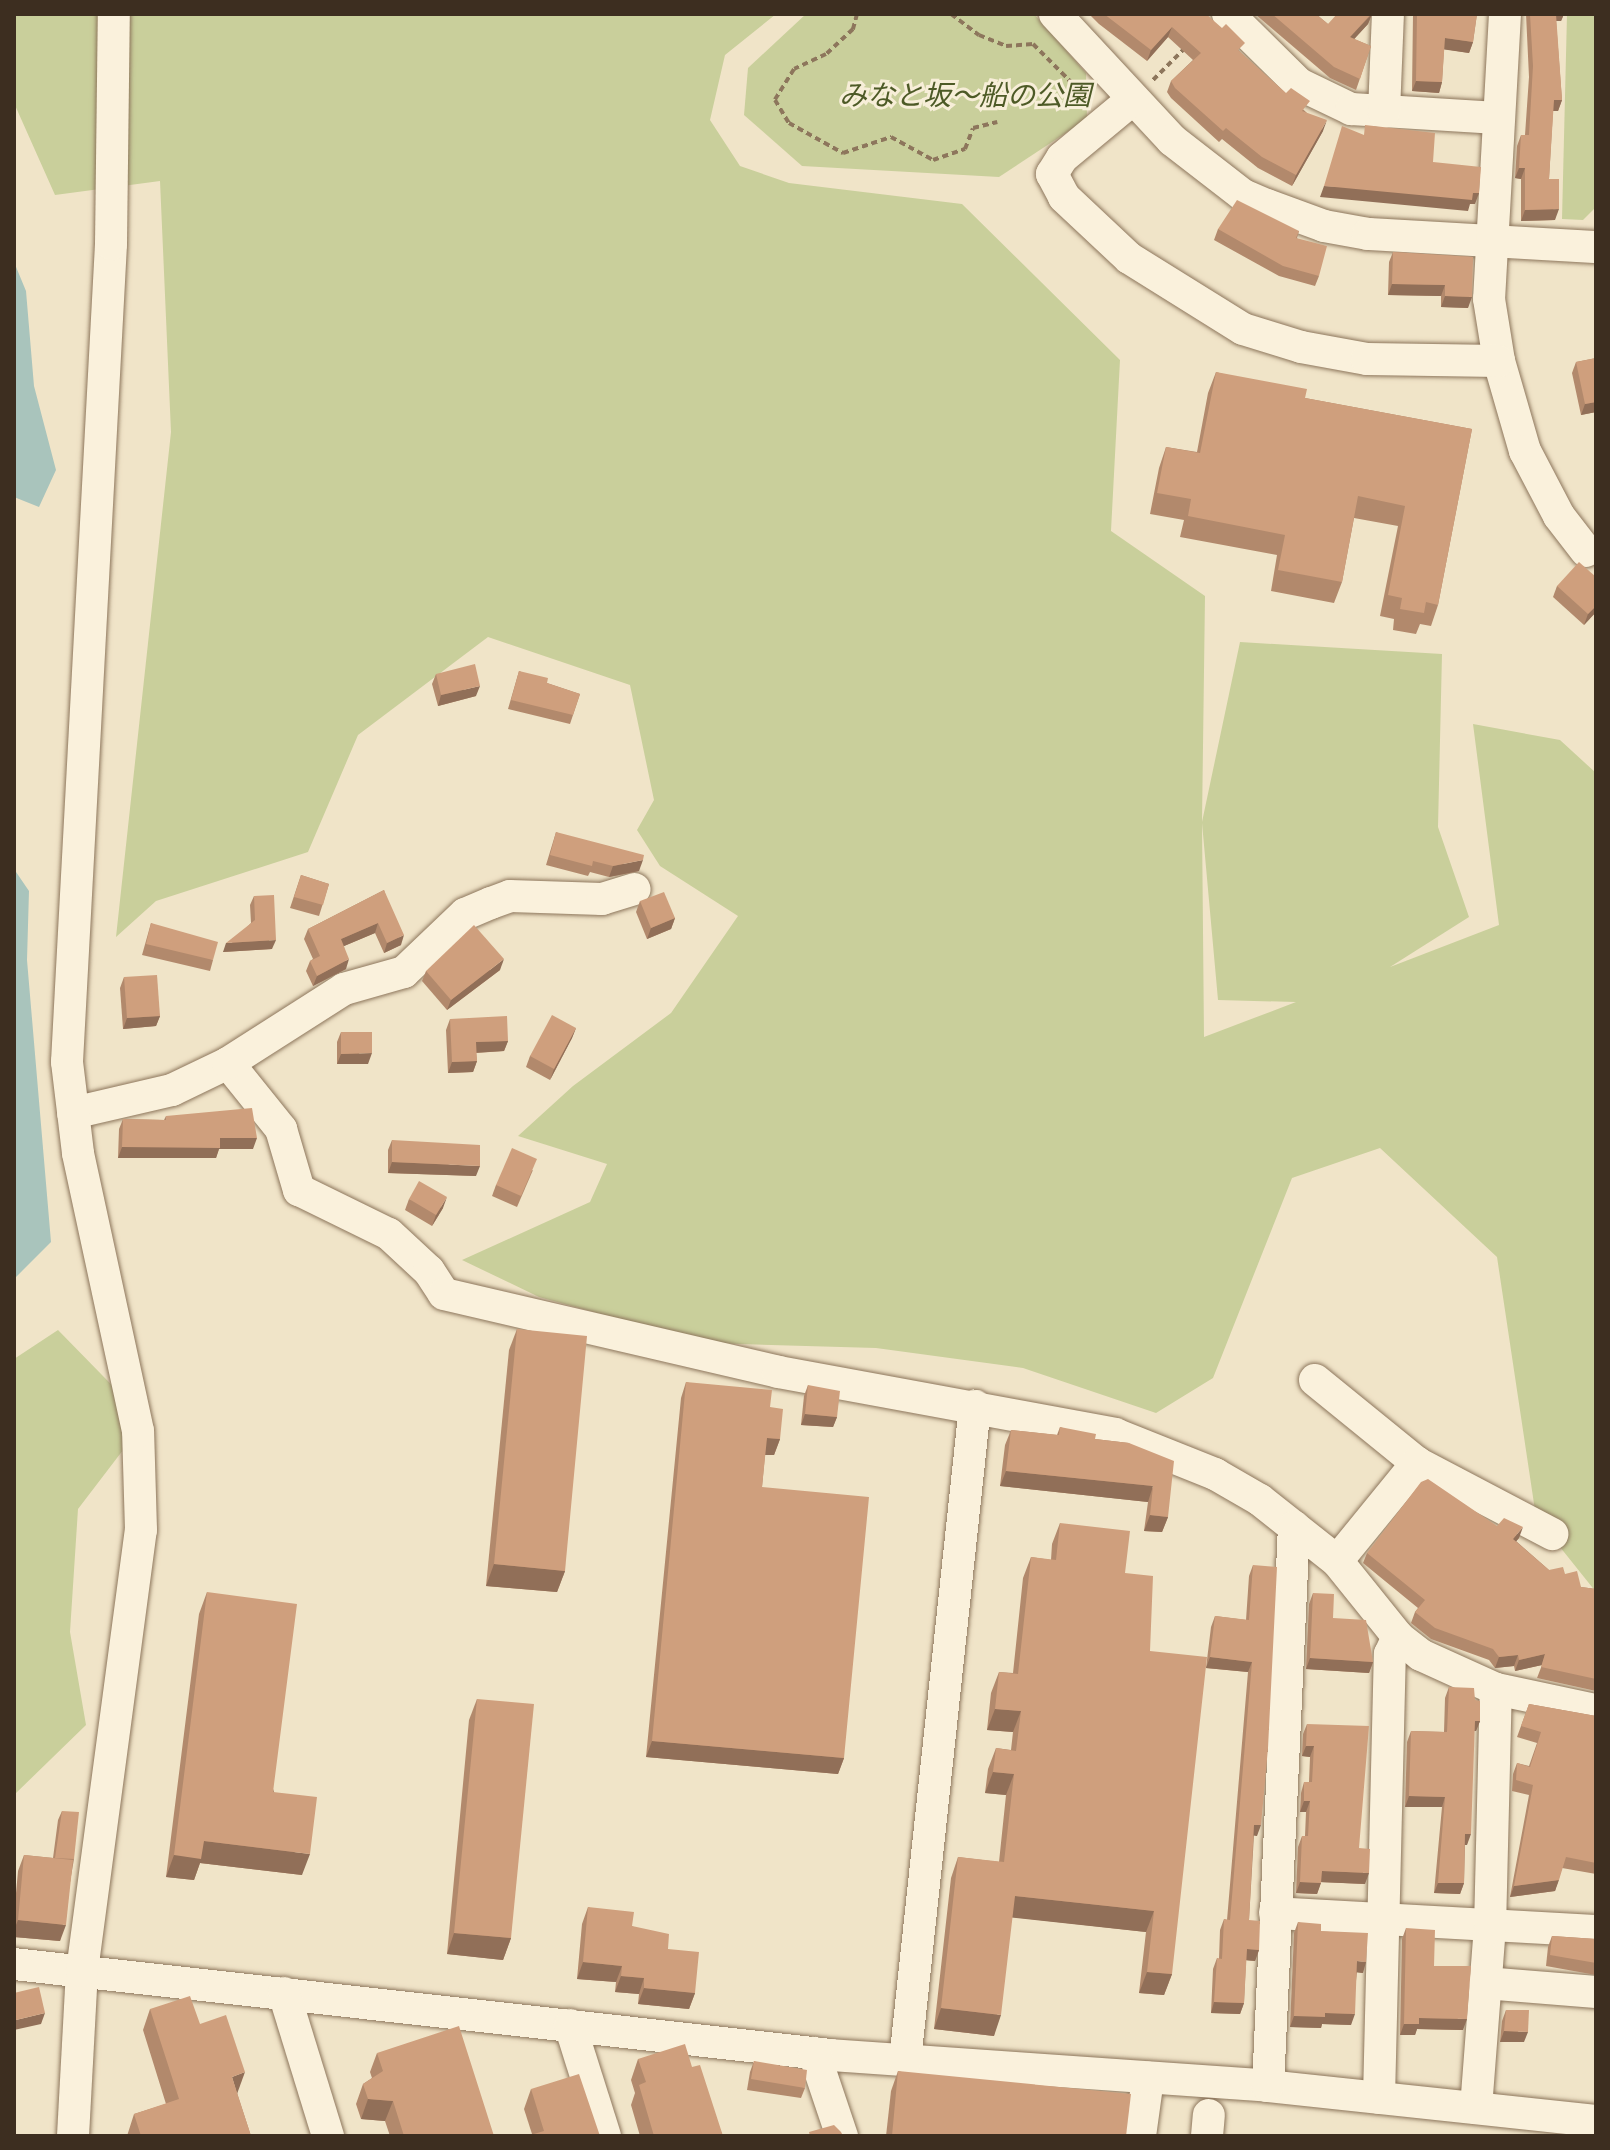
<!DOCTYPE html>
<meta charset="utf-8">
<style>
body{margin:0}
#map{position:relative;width:1610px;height:2150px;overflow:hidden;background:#f0e4c8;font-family:"Noto Serif","Noto Sans JP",serif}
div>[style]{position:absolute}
.green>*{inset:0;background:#c9cf9b}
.water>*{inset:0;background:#a9c4bc}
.path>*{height:4px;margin-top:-2px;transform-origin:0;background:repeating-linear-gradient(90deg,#8d765c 0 6px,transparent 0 10px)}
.roads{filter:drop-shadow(0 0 2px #8d765c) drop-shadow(0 0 2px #8d765c)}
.minor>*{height:32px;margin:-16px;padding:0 16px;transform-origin:16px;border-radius:16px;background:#faf1dc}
.wall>*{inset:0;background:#b2896c}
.shaded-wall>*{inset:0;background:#916f58}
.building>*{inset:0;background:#cf9f7d}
span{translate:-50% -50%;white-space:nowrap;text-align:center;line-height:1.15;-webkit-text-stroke:6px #f7eed8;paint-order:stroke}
.park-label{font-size:28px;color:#4d5a26;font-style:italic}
.frame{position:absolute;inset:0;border:16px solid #3d2e20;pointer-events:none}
</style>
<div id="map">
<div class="green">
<div style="clip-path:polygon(evenodd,14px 14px,776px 14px,725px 55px,710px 120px,740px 166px,789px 183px,962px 204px,1120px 360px,1111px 531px,1205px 596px,1202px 822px,1240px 642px,1442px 654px,1438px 827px,1469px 917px,1390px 967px,1499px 925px,1473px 724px,1560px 740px,1596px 773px,1596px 1592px,1536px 1517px,1497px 1257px,1380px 1148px,1292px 1178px,1213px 1378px,1156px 1413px,1023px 1368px,876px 1348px,707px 1343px,539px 1297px,462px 1260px,590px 1202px,607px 1164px,518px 1136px,573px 1086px,671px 1013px,738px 916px,660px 866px,637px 830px,654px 800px,630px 685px,488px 637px,358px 735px,308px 852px,156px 901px,116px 937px,171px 432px,160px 181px,55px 195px,14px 103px,14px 14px,1202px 823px,1218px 1000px,1296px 1002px,1204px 1037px,1202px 823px)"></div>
<div style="clip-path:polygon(806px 14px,1034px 14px,1086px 73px,1087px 119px,999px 177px,802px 166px,744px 115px,748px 68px)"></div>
<div style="clip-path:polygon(1567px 14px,1596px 14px,1596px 207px,1583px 220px,1562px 219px)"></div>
<div style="clip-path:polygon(58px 1330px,146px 1420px,78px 1509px,70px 1632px,86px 1725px,14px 1795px,14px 1359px)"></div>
</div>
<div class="water">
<div style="clip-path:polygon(14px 262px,26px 291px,34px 386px,56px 470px,39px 507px,14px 497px)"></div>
<div style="clip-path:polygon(14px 869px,29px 891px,27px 960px,51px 1242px,14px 1279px)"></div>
</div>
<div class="path">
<div style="left:857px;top:14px;width:16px;rotate:105deg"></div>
<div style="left:853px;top:29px;width:37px;rotate:137deg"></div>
<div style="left:826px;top:54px;width:35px;rotate:155deg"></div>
<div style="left:794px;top:69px;width:36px;rotate:122deg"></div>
<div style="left:775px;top:100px;width:27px;rotate:59deg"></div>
<div style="left:789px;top:123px;width:62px;rotate:29.1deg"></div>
<div style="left:843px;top:153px;width:51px;rotate:-18.4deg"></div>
<div style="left:891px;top:137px;width:48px;rotate:28.7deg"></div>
<div style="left:933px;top:160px;width:34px;rotate:-19deg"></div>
<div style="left:965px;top:149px;width:22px;rotate:-69deg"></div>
<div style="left:973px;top:128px;width:25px;rotate:-14deg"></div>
<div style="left:951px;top:14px;width:35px;rotate:37deg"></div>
<div style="left:979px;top:35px;width:29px;rotate:22deg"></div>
<div style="left:1006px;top:46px;width:27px;rotate:-4deg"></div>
<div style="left:1033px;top:44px;width:74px;rotate:45deg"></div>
<div style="left:1085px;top:96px;width:8px"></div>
<div style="left:1153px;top:80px;width:44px;rotate:-45deg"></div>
</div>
<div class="roads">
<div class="minor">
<div style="left:1055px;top:14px;width:172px;rotate:47.1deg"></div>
<div style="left:1172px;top:140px;width:90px;rotate:37.8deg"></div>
<div style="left:1243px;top:195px;width:26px;rotate:23deg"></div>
<div style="left:1267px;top:205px;width:61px;rotate:20.2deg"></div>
<div style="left:1324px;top:226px;width:45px;rotate:10.3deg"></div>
<div style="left:1368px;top:234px;width:228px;rotate:3.3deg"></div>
<div style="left:1228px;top:14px;width:100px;rotate:44.6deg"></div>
<div style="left:1299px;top:84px;width:58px;rotate:25.7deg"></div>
<div style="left:1351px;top:109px;width:147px;rotate:3.5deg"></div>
<div style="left:1505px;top:14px;width:285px;rotate:93.2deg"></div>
<div style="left:1489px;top:299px;width:63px;rotate:80.8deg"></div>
<div style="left:1499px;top:361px;width:94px;rotate:73.9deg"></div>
<div style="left:1525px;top:451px;width:73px;rotate:62.4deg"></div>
<div style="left:1559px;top:516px;width:44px;rotate:52.4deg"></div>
<div style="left:1133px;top:99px;width:92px;rotate:140.3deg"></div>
<div style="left:1062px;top:158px;width:19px;rotate:122deg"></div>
<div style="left:1052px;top:174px;width:26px;rotate:62deg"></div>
<div style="left:1064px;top:197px;width:89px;rotate:43.2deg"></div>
<div style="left:1129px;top:258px;width:134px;rotate:31.9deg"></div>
<div style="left:1243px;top:329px;width:61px;rotate:17.2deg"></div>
<div style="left:1301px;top:347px;width:67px;rotate:10.3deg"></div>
<div style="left:1367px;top:359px;width:132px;rotate:0.9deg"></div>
<div style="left:1384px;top:112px;width:98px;rotate:-87.7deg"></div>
<div style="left:228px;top:1063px;width:85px;rotate:51.2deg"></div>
<div style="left:281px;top:1129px;width:64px;rotate:73.6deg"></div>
<div style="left:299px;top:1190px;width:100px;rotate:26.1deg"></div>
<div style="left:389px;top:1234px;width:54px;rotate:42.8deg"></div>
<div style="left:429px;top:1271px;width:27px;rotate:57deg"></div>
<div style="left:444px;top:1294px;width:343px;rotate:13.1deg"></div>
<div style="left:778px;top:1372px;width:343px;rotate:10.4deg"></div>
<div style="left:1115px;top:1434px;width:108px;rotate:21.8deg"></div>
<div style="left:1215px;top:1474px;width:52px;rotate:30deg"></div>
<div style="left:1260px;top:1500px;width:98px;rotate:38.4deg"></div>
<div style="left:1337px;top:1561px;width:97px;rotate:51.2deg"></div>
<div style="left:1398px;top:1637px;width:29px;rotate:38deg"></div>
<div style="left:1421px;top:1655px;width:82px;rotate:24.4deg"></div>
<div style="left:1496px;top:1689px;width:102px;rotate:11.9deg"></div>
<div style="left:73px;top:1113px;width:102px;rotate:-13.1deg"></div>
<div style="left:172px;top:1090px;width:62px;rotate:-25.7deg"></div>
<div style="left:228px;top:1063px;width:138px;rotate:-32.5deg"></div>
<div style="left:344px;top:989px;width:62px;rotate:-15.8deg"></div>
<div style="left:404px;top:972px;width:84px;rotate:-43.6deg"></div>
<div style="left:465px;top:914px;width:28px;rotate:-23deg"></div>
<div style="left:491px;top:903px;width:20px;rotate:-20deg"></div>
<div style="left:510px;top:896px;width:92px;rotate:1.9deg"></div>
<div style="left:602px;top:899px;width:34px;rotate:-17deg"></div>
<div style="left:1315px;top:1380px;width:132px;rotate:39.1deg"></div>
<div style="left:1417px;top:1463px;width:153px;rotate:27.7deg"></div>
<div style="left:1337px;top:1561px;width:127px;rotate:-50.8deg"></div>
<div style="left:1275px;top:1913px;width:322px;rotate:3.2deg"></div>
<div style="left:14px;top:1964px;width:821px;rotate:6.36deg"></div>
<div style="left:830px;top:2055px;width:439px;rotate:4deg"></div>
<div style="left:1268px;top:2086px;width:330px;rotate:6.1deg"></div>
<div style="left:1485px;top:1983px;width:111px;rotate:4.6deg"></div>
<div style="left:284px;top:1993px;width:150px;rotate:72.9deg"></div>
<div style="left:570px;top:2025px;width:116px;rotate:72.5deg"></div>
<div style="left:814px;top:2053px;width:88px;rotate:71.4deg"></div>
<div style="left:905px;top:2061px;width:659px;rotate:-83.9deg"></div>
<div style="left:1268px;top:2086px;width:560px;rotate:-87.34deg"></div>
<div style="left:1379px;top:2098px;width:444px;rotate:-88.6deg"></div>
<div style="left:1390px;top:1654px;width:19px;rotate:-65deg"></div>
<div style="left:1476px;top:2108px;width:181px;rotate:-85.6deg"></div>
<div style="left:1490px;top:1928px;width:239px;rotate:-88.6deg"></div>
<div style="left:73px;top:2136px;width:165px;rotate:-86.9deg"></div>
<div style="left:82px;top:1971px;width:445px;rotate:-82.4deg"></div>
<div style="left:141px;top:1530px;width:99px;rotate:-91.7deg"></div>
<div style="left:138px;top:1431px;width:284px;rotate:-102.2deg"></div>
<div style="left:78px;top:1153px;width:92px;rotate:-96.9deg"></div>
<div style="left:67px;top:1062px;width:819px;rotate:-86.92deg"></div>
<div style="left:111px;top:244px;width:230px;rotate:-89.3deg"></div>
<div style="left:1140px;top:2136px;width:59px;rotate:-82.1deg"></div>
<div style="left:1207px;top:2136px;width:21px;rotate:-85deg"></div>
</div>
</div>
<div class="wall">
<div style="clip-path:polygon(1089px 14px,1206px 14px,1241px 53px,1306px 112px,1323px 131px,1292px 186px,1258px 168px,1222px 139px,1219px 142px,1171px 98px,1167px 92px,1171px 81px,1193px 60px,1168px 37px,1147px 61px,1099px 24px)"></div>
<div style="clip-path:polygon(1255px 14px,1316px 14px,1328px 24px,1372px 14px,1368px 24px,1354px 39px,1371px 46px,1356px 90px,1330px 78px)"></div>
<div style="clip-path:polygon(1413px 14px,1477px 14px,1473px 42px,1469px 53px,1444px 49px,1442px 82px,1439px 93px,1412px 91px)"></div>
<div style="clip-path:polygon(1526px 14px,1564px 14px,1561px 21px,1556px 21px,1562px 100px,1558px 111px,1553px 111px,1549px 179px,1555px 220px,1521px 221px,1521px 179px,1515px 178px,1517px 146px,1521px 135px,1525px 135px,1529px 77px)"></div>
<div style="clip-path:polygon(1218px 229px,1299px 231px,1297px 238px,1319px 276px,1315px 286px,1279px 276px,1214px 240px)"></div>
<div style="clip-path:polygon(1393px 252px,1473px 257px,1468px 308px,1441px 307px,1441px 296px,1388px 295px,1389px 262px)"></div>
<div style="clip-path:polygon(1596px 358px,1596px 412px,1581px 415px,1572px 373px,1576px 362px)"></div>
<div style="clip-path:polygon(1216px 372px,1305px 398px,1472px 429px,1438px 605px,1431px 626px,1420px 624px,1416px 634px,1393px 630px,1394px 619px,1380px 616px,1398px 526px,1354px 518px,1342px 582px,1334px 603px,1271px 591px,1277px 555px,1180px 537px,1184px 520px,1150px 514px,1159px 468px,1166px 447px,1197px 452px,1208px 393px)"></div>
<div style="clip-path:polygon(1596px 577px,1596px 612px,1584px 625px,1553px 597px,1557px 586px)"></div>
<div style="clip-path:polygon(519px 671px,547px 683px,580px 694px,570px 724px,508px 709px)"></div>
<div style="clip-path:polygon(436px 674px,476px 696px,438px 706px,432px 684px)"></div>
<div style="clip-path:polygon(556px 832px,639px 871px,609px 877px,590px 872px,588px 876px,546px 865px)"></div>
<div style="clip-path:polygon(301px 875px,329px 884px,319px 916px,290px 908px)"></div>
<div style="clip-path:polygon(384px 890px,401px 945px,384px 953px,375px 933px,344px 946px,346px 969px,313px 986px,306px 971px,310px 961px,313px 959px,304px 939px,308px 929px)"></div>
<div style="clip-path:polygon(254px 896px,272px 949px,223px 952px,251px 923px,250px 905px)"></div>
<div style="clip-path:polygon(640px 901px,675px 918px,671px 929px,647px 939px,636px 912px)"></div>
<div style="clip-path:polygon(151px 923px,213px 960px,210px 971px,142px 955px)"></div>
<div style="clip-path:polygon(500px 970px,447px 1010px,422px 981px,426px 971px)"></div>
<div style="clip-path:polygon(124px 977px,160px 1016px,156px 1026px,123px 1029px,120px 988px)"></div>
<div style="clip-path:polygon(450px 1019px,508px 1041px,504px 1051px,476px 1053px,477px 1061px,473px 1072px,448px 1073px,446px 1030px)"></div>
<div style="clip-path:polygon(576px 1028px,572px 1038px,550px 1080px,526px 1067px,530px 1056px)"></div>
<div style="clip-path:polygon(341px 1032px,368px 1064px,337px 1064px,337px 1042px)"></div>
<div style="clip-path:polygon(166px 1116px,253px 1149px,219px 1149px,216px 1158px,118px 1158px,119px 1129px,123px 1119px,164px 1120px)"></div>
<div style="clip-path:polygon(392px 1140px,476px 1176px,388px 1173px,388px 1150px)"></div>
<div style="clip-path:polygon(533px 1170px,517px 1207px,492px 1196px,496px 1185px)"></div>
<div style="clip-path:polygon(409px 1199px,443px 1208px,432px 1226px,405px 1210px)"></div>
<div style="clip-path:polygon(517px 1329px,565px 1571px,557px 1592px,486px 1586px,509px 1350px)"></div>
<div style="clip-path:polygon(686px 1382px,770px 1407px,780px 1439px,774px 1455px,765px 1455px,762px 1487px,844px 1758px,838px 1774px,646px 1757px,681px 1398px)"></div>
<div style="clip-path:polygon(808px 1385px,837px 1417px,833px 1427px,801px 1425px,804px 1396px)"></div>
<div style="clip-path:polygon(1060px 1427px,1095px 1439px,1129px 1443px,1168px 1517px,1162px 1532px,1144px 1531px,1148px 1502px,1000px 1486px,1005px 1445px,1011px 1430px,1057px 1435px)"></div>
<div style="clip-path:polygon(1060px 1523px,1125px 1573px,1150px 1651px,1172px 1974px,1164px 1995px,1139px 1993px,1146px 1932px,1012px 1917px,994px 2036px,934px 2029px,951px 1878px,958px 1857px,999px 1862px,1006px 1795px,985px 1793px,988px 1769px,996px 1748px,1011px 1750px,1013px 1732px,987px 1730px,991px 1693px,999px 1672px,1013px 1673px,1023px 1578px,1031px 1557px,1051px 1560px,1052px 1544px)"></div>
<div style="clip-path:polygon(1497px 1526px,1519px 1538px,1516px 1541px,1549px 1570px,1565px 1574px,1581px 1587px,1596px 1589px,1596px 1691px,1537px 1678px,1542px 1665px,1515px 1671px,1514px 1666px,1495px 1668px,1489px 1660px,1431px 1639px,1411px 1623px,1415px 1612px,1418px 1608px,1363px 1563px,1367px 1553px)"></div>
<div style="clip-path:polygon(1253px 1565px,1257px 1836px,1254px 1835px,1249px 1920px,1259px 1950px,1255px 1961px,1246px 1960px,1244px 2003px,1240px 2014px,1211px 2013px,1213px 1969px,1217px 1958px,1219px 1959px,1220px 1930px,1224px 1919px,1227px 1920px,1248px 1672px,1206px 1668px,1211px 1627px,1215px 1616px,1246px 1620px,1249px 1576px)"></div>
<div style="clip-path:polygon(207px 1592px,302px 1875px,200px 1863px,194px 1880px,166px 1877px,199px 1614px)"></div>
<div style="clip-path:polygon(1313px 1593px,1333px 1618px,1373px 1662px,1369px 1673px,1306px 1669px,1309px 1604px)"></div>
<div style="clip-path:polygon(1449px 1687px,1475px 1700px,1480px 1721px,1476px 1731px,1474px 1731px,1467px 1845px,1465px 1845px,1464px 1883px,1460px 1894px,1434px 1893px,1442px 1807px,1405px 1807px,1407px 1742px,1411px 1731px,1444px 1732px,1445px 1698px)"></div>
<div style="clip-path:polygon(477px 1699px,511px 1938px,503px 1960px,447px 1954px,469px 1720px)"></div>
<div style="clip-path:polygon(1529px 1704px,1596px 1716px,1596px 1874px,1562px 1868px,1555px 1891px,1510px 1897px,1529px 1795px,1512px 1791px,1513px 1774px,1517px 1763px,1529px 1766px,1537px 1743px,1517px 1737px)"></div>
<div style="clip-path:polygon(1307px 1724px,1359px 1848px,1365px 1884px,1321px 1882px,1317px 1894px,1296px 1893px,1298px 1847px,1302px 1836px,1305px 1836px,1306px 1812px,1300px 1812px,1301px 1793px,1304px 1782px,1309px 1782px,1310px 1757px,1302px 1756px,1303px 1734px)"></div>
<div style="clip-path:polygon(62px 1811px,74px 1859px,60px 1941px,14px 1937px,14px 1915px,18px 1871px,24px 1855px,53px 1858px,58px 1820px)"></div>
<div style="clip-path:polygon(588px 1907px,632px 1926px,668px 1949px,695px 1993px,689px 2009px,638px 2004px,639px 1994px,615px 1992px,616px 1982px,577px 1979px,582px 1924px)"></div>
<div style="clip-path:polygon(1298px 1922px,1321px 1931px,1363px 1973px,1357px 1972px,1351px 2025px,1322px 2024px,1321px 2028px,1290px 2027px,1294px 1933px)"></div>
<div style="clip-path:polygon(1406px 1928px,1434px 1966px,1463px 2030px,1417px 2029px,1415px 2035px,1400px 2035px,1402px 1939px)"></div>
<div style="clip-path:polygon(1552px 1936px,1596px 1939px,1596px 1975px,1546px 1966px,1548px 1947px)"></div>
<div style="clip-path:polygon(150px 2009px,200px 2024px,237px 2093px,251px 2136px,127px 2136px,134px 2114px,166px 2104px,143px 2030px)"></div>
<div style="clip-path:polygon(1506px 2010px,1524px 2042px,1500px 2042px,1502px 2021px)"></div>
<div style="clip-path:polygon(377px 2053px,494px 2136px,390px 2136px,385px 2121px,361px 2119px,356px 2104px,363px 2084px,372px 2078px,370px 2072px)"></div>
<div style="clip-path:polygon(638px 2059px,692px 2067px,723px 2136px,640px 2136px,631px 2105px,635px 2093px,631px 2080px)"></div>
<div style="clip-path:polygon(754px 2061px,805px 2088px,801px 2098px,747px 2090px,750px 2072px)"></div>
<div style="clip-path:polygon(898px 2071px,1126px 2136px,886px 2136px,891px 2091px)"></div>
<div style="clip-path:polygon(531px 2089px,600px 2136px,532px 2134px,524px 2109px)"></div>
</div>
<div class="shaded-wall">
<div style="clip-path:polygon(1372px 14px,1368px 24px,1346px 48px,1350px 37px)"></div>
<div style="clip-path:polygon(1554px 14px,1564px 14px,1561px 21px,1551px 21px)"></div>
<div style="clip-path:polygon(1172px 27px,1168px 37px,1147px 61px,1151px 50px)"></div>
<div style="clip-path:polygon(1445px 38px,1473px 42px,1469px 53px,1441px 49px)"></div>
<div style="clip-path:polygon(1416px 81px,1442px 82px,1439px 93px,1412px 91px)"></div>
<div style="clip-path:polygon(1554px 100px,1562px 100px,1558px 111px,1550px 111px)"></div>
<div style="clip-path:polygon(1327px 120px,1323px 131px,1292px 186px,1296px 175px)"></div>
<div style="clip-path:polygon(1519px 168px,1525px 168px,1521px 179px,1515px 178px)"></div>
<div style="clip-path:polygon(1324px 186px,1473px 193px,1479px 193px,1475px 204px,1470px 204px,1468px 211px,1320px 197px)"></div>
<div style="clip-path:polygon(1559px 209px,1555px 220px,1521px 221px,1525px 210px)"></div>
<div style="clip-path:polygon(1392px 284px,1445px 285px,1441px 296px,1388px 295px)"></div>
<div style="clip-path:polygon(1445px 296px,1472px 297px,1468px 308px,1441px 307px)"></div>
<div style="clip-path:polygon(1596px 402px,1596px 412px,1581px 415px,1585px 404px)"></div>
<div style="clip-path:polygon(1596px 606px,1596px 612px,1584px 625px,1588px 614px)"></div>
<div style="clip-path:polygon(480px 686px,476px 696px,438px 706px,441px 695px)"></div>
<div style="clip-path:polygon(643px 860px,639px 871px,609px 877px,613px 866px)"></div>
<div style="clip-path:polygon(675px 918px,671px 929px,647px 939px,651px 928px)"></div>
<div style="clip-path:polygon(378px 923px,375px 933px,337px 949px,341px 939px)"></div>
<div style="clip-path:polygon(404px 935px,401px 945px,384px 953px,387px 943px)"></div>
<div style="clip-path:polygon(276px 940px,272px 949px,223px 952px,226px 943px)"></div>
<div style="clip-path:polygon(349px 959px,346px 969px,313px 986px,317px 976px)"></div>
<div style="clip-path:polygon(504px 959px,500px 970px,447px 1010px,451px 1000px)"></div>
<div style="clip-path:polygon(160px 1016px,156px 1026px,123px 1029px,127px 1018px)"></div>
<div style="clip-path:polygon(576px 1028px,572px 1038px,550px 1080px,554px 1069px)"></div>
<div style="clip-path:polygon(508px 1041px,504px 1051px,472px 1053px,476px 1042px)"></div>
<div style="clip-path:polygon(372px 1053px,368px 1064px,337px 1064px,341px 1054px)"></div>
<div style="clip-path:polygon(477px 1061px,473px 1072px,448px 1073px,452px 1062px)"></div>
<div style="clip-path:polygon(220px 1138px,257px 1138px,253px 1149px,219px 1149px,216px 1158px,118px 1158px,122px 1147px)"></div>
<div style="clip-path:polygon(392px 1162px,480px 1166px,476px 1176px,388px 1173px)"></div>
<div style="clip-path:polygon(447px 1197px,443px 1208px,432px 1226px,436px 1215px)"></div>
<div style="clip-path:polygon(805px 1414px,837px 1417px,833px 1427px,801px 1425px)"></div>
<div style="clip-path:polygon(767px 1438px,780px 1439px,774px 1455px,761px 1455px)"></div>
<div style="clip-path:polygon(1006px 1471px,1153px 1486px,1148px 1502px,1000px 1486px)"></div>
<div style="clip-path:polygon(1150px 1515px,1168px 1517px,1162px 1532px,1144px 1531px)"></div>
<div style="clip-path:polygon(1523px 1527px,1519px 1538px,1509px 1550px,1513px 1539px)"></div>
<div style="clip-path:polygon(494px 1564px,565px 1571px,557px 1592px,486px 1586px)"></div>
<div style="clip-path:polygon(1545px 1654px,1542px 1665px,1515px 1671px,1519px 1660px)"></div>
<div style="clip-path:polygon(1518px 1655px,1514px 1666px,1495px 1668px,1499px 1657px)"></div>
<div style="clip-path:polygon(1210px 1657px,1252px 1662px,1248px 1672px,1206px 1668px)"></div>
<div style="clip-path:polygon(1310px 1658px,1373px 1662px,1369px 1673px,1306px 1669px)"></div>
<div style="clip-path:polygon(995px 1709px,1021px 1711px,1013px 1732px,987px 1730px)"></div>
<div style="clip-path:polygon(1475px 1721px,1480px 1721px,1476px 1731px,1471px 1731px)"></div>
<div style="clip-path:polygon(652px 1741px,844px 1758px,838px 1774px,646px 1757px)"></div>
<div style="clip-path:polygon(1306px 1746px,1314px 1746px,1310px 1757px,1302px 1756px)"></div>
<div style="clip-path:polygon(993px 1772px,1014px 1774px,1006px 1795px,985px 1793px)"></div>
<div style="clip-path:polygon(1409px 1796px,1445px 1797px,1442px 1807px,1405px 1807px)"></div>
<div style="clip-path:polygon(1304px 1801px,1310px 1801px,1306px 1812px,1300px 1812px)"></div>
<div style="clip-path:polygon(1254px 1825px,1261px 1825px,1257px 1836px,1250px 1835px)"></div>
<div style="clip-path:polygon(1465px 1834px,1471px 1834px,1467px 1845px,1461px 1845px)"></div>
<div style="clip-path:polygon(204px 1841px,310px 1854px,302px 1875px,200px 1863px,194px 1880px,166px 1877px,174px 1855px)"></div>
<div style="clip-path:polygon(1322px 1871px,1369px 1873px,1365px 1884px,1318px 1882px)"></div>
<div style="clip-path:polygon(1559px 1880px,1555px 1891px,1510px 1897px,1514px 1886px)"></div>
<div style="clip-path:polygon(1300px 1882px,1321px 1883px,1317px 1894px,1296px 1893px)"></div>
<div style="clip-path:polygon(1438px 1883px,1464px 1883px,1460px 1894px,1434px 1893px)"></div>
<div style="clip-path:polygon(1015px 1896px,1154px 1911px,1146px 1932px,1007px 1917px)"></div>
<div style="clip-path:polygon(18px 1920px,66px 1925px,60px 1941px,14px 1937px,14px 1930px)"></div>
<div style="clip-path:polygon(454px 1933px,511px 1938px,503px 1960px,447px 1954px)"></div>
<div style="clip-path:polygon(1247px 1949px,1259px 1950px,1255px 1961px,1243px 1960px)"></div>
<div style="clip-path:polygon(1357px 1961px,1366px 1962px,1363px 1973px,1353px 1972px)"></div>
<div style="clip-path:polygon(583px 1962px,622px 1966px,616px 1982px,577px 1979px)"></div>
<div style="clip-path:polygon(1147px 1972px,1172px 1974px,1164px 1995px,1139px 1993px)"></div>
<div style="clip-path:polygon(621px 1976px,644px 1978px,639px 1994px,615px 1992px)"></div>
<div style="clip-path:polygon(644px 1988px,695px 1993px,689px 2009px,638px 2004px)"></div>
<div style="clip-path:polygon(1214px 2002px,1244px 2003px,1240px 2014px,1211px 2013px)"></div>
<div style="clip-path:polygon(941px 2008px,1001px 2015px,994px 2036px,934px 2029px)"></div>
<div style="clip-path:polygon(45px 2013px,41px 2024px,14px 2030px,16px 2020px)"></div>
<div style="clip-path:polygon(1325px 2013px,1355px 2014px,1351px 2025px,1322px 2024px,1321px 2028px,1290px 2027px,1294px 2016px)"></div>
<div style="clip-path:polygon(1419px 2018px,1467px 2019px,1463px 2030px,1417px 2029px,1415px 2035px,1400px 2035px,1404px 2024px)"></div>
<div style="clip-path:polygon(1504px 2031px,1528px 2032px,1524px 2042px,1500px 2042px)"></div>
<div style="clip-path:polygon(245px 2072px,237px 2094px,232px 2077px)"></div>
<div style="clip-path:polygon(368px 2099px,393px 2101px,385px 2121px,361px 2119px)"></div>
</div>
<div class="building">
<div style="clip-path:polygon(1104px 14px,1206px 14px,1222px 28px,1226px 24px,1245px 43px,1238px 50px,1286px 93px,1291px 88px,1310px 101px,1302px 111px,1327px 120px,1296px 175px,1262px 157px,1226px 128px,1223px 131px,1175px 88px,1171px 81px,1201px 53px,1172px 27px,1151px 50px)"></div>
<div style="clip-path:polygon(1272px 14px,1316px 14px,1328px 24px,1337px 14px,1371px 14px,1350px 37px,1371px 46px,1360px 79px,1334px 67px)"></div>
<div style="clip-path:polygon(1417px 14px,1477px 14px,1473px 42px,1445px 38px,1442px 82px,1416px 81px)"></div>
<div style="clip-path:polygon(1530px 14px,1556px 14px,1562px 100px,1554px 100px,1549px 179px,1559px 179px,1559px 209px,1525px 210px,1525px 168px,1519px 168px,1521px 135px,1529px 135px,1533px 66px)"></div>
<div style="clip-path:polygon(1365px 125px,1435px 133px,1433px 162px,1481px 167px,1479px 193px,1473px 193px,1472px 200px,1324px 186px,1342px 126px,1364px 135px)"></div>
<div style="clip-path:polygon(1237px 200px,1299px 231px,1296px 238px,1327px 246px,1319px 276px,1283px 266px,1218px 229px)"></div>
<div style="clip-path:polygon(1393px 252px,1473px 257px,1472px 297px,1445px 296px,1445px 285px,1392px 284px)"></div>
<div style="clip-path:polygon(1596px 358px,1596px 402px,1585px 404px,1576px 362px)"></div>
<div style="clip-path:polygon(1216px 372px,1307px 389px,1305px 398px,1472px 429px,1438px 605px,1426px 602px,1424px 613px,1400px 609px,1402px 598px,1388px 595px,1405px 506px,1358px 496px,1342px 582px,1278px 570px,1285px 535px,1188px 516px,1191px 499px,1157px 493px,1166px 447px,1200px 453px)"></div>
<div style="clip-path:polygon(1579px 562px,1596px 577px,1596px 606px,1588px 614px,1557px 586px)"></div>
<div style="clip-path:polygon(475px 664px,480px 686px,441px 695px,436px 674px)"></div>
<div style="clip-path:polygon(519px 671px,548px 678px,547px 683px,580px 694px,573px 715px,511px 700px)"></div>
<div style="clip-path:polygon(556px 832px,644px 855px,643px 860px,613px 866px,593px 861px,592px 866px,550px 855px)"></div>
<div style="clip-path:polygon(301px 875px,329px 884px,323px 905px,294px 897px)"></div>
<div style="clip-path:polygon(384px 890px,404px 935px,387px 943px,378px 923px,341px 939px,349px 959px,317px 976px,310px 961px,320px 956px,308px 929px)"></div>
<div style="clip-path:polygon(664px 892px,675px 918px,651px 928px,640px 901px)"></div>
<div style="clip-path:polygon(274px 895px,276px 940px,226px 943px,255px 920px,254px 896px)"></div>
<div style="clip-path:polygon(151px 923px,218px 942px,213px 960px,146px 944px)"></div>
<div style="clip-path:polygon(474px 925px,504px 959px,451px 1000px,426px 971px)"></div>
<div style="clip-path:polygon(157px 975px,160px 1016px,127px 1018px,124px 977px)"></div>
<div style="clip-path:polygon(552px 1015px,576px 1028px,554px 1069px,530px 1056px)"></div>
<div style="clip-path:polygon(507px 1016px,508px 1041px,476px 1042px,477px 1061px,452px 1062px,450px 1019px)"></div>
<div style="clip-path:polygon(341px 1032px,372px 1032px,372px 1053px,341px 1054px)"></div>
<div style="clip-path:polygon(252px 1108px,257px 1138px,220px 1138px,220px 1148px,122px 1147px,123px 1119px,166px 1120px,166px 1116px)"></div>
<div style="clip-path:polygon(392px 1140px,480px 1145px,480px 1166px,392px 1162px)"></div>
<div style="clip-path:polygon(512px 1148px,537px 1159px,521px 1196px,496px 1185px)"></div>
<div style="clip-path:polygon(419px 1181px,447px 1197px,436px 1215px,409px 1199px)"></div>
<div style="clip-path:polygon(517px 1329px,587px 1336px,565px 1571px,494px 1564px)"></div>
<div style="clip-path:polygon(686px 1382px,772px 1390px,770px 1407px,783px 1409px,780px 1439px,767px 1438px,762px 1487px,869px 1497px,844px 1758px,652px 1741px)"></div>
<div style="clip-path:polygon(808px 1385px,840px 1391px,837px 1417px,805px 1414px)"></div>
<div style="clip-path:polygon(1060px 1427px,1096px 1434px,1095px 1439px,1129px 1443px,1174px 1461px,1168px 1517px,1150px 1515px,1153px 1486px,1006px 1471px,1011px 1430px,1059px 1435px)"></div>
<div style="clip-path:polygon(1428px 1479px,1497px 1526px,1504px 1518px,1523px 1527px,1513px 1539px,1549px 1570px,1563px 1567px,1565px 1574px,1577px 1571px,1581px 1587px,1596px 1589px,1596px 1679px,1541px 1667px,1545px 1654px,1519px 1660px,1518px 1655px,1499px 1657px,1493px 1649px,1435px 1628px,1415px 1612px,1425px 1600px,1367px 1553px,1421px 1482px)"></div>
<div style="clip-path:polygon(1060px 1523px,1130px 1531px,1125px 1573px,1153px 1576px,1150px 1651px,1207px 1657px,1172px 1974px,1147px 1972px,1154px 1911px,1015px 1896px,1001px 2015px,941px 2008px,958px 1857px,1004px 1862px,1014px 1774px,993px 1772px,996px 1748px,1016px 1751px,1021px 1711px,995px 1709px,999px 1672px,1018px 1674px,1031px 1557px,1056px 1560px)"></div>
<div style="clip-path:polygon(1253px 1565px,1277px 1567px,1268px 1748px,1261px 1825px,1254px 1825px,1249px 1920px,1260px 1921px,1259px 1950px,1247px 1949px,1244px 2003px,1214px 2002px,1217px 1958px,1222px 1959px,1224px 1919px,1230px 1920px,1252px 1662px,1210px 1657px,1215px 1616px,1249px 1620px)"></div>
<div style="clip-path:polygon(207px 1592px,297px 1604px,273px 1792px,317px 1797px,310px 1854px,204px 1841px,201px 1859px,174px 1855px)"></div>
<div style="clip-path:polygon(1313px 1593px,1334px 1594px,1333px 1618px,1366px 1620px,1373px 1662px,1310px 1658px)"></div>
<div style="clip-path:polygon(1449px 1687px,1474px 1688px,1475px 1700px,1480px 1701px,1480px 1721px,1475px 1721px,1471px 1834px,1465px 1834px,1464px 1883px,1438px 1883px,1445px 1797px,1409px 1796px,1411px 1731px,1447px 1732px)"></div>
<div style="clip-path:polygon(477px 1699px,534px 1704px,511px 1938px,454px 1933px)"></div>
<div style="clip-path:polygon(1529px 1704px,1596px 1716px,1596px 1863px,1566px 1857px,1559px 1880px,1514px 1886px,1533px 1785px,1516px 1780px,1517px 1763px,1530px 1767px,1541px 1732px,1521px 1726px)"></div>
<div style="clip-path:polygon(1307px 1724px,1369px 1726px,1359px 1848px,1370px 1849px,1369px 1873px,1322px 1871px,1321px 1883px,1300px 1882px,1302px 1836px,1308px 1836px,1310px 1801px,1304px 1801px,1304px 1782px,1312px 1782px,1314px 1746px,1306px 1746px)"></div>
<div style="clip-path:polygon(62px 1811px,79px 1812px,74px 1859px,55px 1858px)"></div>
<div style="clip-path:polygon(24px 1855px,73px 1860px,66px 1925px,18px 1920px)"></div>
<div style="clip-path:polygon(588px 1907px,634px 1912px,632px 1926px,669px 1934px,668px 1949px,699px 1952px,695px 1993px,644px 1988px,644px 1978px,621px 1976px,622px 1966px,583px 1962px)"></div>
<div style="clip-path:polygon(1298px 1922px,1321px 1924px,1321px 1931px,1368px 1933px,1366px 1962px,1357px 1961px,1355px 2014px,1325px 2013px,1325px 2017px,1294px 2016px)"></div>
<div style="clip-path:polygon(1406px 1928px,1435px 1930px,1434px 1966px,1471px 1966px,1467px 2019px,1419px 2018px,1419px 2024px,1404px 2024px)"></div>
<div style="clip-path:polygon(1552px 1936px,1596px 1939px,1596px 1963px,1550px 1955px)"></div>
<div style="clip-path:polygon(39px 1987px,45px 2013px,16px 2020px,14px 2011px,14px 1993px)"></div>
<div style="clip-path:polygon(190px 1996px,200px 2024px,226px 2015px,245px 2072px,232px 2077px,251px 2136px,141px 2136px,134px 2114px,179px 2099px,150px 2009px)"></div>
<div style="clip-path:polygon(1506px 2010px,1529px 2010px,1528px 2032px,1504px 2031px)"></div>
<div style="clip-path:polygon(459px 2026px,494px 2136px,404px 2136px,393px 2101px,368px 2099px,363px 2084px,383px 2071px,377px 2053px)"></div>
<div style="clip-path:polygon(685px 2044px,692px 2067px,700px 2065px,723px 2136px,654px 2136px,639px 2085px,646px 2082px,638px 2059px)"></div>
<div style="clip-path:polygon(754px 2061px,807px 2070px,805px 2088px,751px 2079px)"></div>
<div style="clip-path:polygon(898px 2071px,1131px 2094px,1126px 2136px,892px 2136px)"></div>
<div style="clip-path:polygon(579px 2074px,600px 2136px,527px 2136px,544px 2131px,531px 2089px)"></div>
<div style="clip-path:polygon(834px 2125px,841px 2132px,843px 2136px,810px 2136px,809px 2132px)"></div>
</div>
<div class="park-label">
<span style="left:965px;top:94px">みなと坂〜船の公園</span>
</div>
<div class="frame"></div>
</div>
